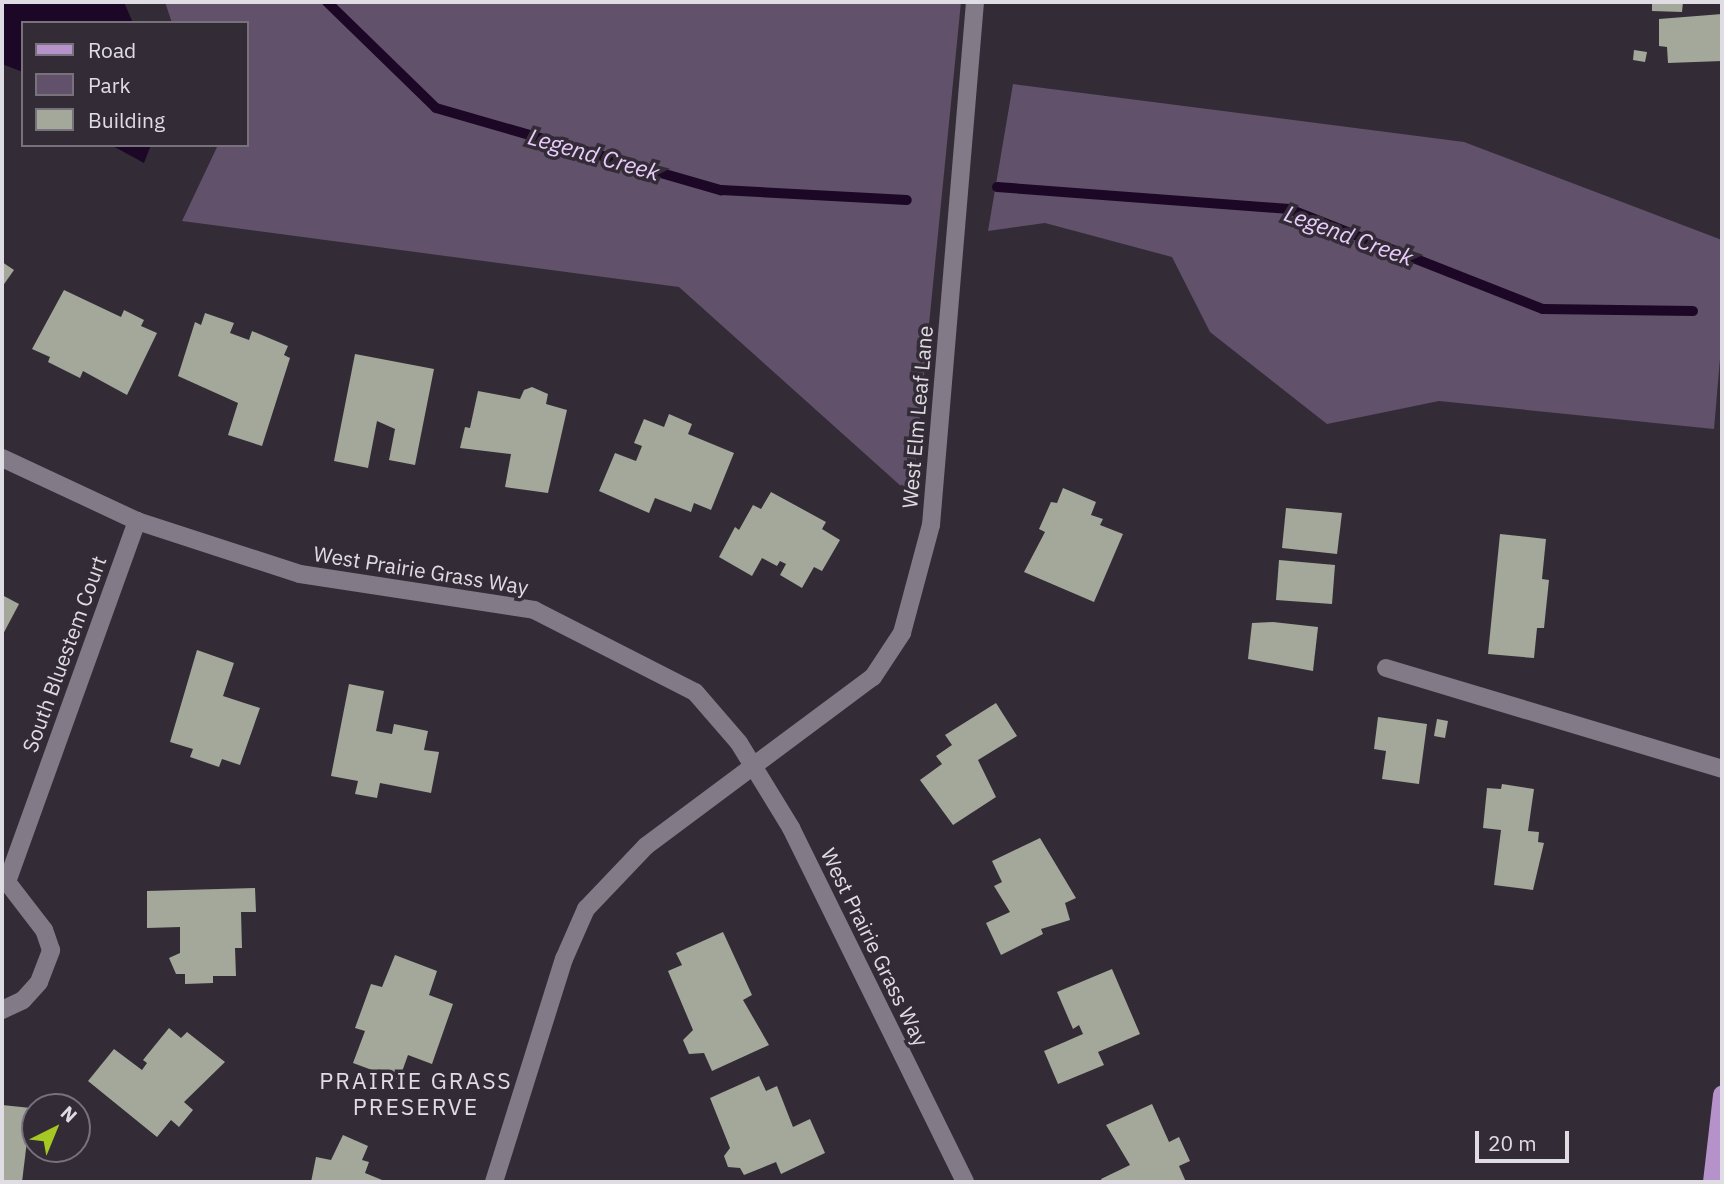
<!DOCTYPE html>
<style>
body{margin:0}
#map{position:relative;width:1724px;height:1184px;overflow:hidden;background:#332c37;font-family:"IBM Plex Sans",sans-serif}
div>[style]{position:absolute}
.green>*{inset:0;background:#61516b}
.water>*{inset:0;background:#1c0826}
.stream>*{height:10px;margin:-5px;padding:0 5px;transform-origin:5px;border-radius:5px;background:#1c0826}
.building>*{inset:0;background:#a3a89a}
.minor>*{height:18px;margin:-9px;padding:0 9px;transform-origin:9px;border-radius:9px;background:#827a87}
.major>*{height:18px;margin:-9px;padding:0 9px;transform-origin:9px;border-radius:9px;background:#b592ca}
span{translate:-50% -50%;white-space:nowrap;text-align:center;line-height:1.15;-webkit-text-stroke:7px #332c37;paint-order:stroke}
.street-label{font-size:21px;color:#e0dce3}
.water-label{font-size:23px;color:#eacbfd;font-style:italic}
.neighbourhood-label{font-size:23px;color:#e0dce3;letter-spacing:2px}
.frame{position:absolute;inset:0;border:4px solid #e0dce3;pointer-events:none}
.legend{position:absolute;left:21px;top:21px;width:228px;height:126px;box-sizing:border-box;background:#332c37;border:2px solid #78727c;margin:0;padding:9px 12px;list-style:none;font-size:21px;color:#e0dce3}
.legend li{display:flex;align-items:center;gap:14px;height:35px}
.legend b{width:35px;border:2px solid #78727c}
.north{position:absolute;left:21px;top:1093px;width:70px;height:70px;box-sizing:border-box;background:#332c37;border:2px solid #78727c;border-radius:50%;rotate:43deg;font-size:19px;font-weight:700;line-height:28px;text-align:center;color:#e0dce3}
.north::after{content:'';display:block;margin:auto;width:24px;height:32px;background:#a5c823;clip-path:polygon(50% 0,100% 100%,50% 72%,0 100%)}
.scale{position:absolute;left:1475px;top:1131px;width:94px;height:32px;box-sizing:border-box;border:4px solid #e0dce3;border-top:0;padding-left:9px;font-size:21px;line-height:24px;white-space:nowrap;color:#e0dce3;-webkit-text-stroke:5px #332c37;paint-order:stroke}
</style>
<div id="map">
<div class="green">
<div style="clip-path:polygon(165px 2px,961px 2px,912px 496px,679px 287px,182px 221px,218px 145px,247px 145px,247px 23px,172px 23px)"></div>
<div style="clip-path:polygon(1013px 84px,1464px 142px,1722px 240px,1722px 335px,1714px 429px,1439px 401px,1327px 424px,1210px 332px,1172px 257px,1045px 223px,988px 231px)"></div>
</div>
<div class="water">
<div style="clip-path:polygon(2px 2px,124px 2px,133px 23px,23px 23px,23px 72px,2px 64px)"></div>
<div style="clip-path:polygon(111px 145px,151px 145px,144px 163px)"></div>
</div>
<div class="stream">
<div style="left:327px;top:2px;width:152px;rotate:44.2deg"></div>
<div style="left:436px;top:108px;width:297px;rotate:16.1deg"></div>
<div style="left:721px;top:190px;width:186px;rotate:3.1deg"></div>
<div style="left:997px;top:187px;width:293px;rotate:4.3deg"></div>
<div style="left:1289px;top:209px;width:273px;rotate:21.5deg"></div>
<div style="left:1543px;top:309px;width:150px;rotate:0.8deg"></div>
</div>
<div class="building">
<div style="clip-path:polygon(1652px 2px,1683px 2px,1682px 12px,1652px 11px)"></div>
<div style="clip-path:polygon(1722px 14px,1722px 61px,1668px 63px,1667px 47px,1659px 46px,1659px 19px)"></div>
<div style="clip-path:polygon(1634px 50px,1647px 52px,1645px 62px,1633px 60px)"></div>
<div style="clip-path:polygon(2px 262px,14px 270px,2px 287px)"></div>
<div style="clip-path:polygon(64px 290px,121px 317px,124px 310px,144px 320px,141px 326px,157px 333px,127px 395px,83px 371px,80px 378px,48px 362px,50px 357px,32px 349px)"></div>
<div style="clip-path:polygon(205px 313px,234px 323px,230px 333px,249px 340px,252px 331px,288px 346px,284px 355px,290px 358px,262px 446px,228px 435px,238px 403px,178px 376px,195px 322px,201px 325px)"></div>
<div style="clip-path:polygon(355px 354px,434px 369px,415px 465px,389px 460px,395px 429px,377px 421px,368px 468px,334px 461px)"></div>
<div style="clip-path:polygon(532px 387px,548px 394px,546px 404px,567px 410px,548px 493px,505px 487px,511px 454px,460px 448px,465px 427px,470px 428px,478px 391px,520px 399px,524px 390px)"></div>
<div style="clip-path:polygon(669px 414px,692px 424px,688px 434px,734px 453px,711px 510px,694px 503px,691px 512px,655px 498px,649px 513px,599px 491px,615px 453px,636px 461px,642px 446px,634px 443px,644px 419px,664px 427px)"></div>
<div style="clip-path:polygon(1063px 488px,1096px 502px,1091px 515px,1103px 519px,1100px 525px,1123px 534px,1094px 602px,1024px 572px,1045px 532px,1039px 529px,1051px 502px,1057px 503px)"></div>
<div style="clip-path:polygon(771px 492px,826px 522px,822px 529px,840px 540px,822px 571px,814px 567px,802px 588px,780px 575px,786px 564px,780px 561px,777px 566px,762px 558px,752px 576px,719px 557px,735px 527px,739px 530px,753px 505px,761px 509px)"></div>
<div style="clip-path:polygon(1286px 508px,1342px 513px,1337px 554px,1282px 548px)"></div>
<div style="clip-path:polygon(1500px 534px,1546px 539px,1542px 579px,1549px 580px,1544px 628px,1537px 628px,1534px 658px,1488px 654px)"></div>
<div style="clip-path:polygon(1279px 560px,1335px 565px,1332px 604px,1276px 600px)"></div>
<div style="clip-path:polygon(2px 595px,19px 604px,2px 636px)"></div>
<div style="clip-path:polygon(1273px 622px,1318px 627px,1313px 671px,1248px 659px,1252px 623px)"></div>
<div style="clip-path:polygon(197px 650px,234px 663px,223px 696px,260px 708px,240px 765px,222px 759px,219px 767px,190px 757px,193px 749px,170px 742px)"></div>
<div style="clip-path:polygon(349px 684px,384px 691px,376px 731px,392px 734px,394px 724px,428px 731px,424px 750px,439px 752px,431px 793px,380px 783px,377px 798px,355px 794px,358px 781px,331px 776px)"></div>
<div style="clip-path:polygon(996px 703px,1017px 736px,978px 760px,996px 797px,953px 825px,920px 780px,942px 764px,936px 756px,952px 745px,945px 735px)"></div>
<div style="clip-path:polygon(1378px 717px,1427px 724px,1419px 784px,1382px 779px,1386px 751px,1374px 749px)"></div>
<div style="clip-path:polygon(1437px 719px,1448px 721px,1445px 738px,1434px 736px)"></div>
<div style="clip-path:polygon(1502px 784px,1534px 789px,1528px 831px,1539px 832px,1538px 842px,1544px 843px,1533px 890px,1494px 885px,1501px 830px,1483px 828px,1487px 788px,1501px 789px)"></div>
<div style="clip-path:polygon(1040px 838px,1076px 898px,1065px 903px,1070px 920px,1041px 929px,1043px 934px,1001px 955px,986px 923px,1010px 912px,994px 886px,1002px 882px,992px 861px)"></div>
<div style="clip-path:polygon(255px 888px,256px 912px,241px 912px,242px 948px,235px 948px,236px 976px,213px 976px,213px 983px,185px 984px,185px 974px,176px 974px,169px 958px,180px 953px,180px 927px,147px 928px,147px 891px)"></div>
<div style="clip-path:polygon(723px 932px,752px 995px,743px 1000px,769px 1045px,712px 1071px,704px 1053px,689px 1054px,683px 1040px,693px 1030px,668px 971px,682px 965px,676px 953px)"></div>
<div style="clip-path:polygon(395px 955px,437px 971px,429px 995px,453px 1004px,432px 1064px,408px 1055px,399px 1080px,353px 1063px,365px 1031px,355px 1028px,371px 984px,382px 987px)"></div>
<div style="clip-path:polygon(1112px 969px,1140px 1034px,1098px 1052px,1104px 1065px,1058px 1084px,1044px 1051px,1083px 1034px,1079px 1025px,1073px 1029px,1057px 992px)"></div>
<div style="clip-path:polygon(169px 1028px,181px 1038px,187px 1032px,225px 1062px,184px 1102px,193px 1110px,179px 1127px,171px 1120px,157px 1137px,88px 1081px,114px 1049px,142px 1070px,147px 1063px,143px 1060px)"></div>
<div style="clip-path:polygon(759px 1076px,766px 1091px,777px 1086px,793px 1127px,810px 1119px,825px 1153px,781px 1174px,776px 1162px,744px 1175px,740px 1168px,728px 1167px,724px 1156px,730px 1148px,710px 1098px)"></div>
<div style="clip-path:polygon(1152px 1104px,1169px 1142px,1179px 1137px,1190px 1161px,1179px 1166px,1186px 1182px,1102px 1182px,1101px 1179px,1130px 1165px,1106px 1125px)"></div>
<div style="clip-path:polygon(2px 1105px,31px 1108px,22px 1182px,2px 1182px)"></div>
<div style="clip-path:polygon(343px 1135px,368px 1146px,362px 1160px,369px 1162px,365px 1173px,387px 1182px,311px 1182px,316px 1157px,331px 1160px)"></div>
</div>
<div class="minor">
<div style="left:2px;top:458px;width:149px;rotate:25deg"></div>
<div style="left:137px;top:521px;width:171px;rotate:18deg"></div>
<div style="left:300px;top:574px;width:237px;rotate:8.7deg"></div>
<div style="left:534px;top:610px;width:181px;rotate:27deg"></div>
<div style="left:695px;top:692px;width:67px;rotate:49.2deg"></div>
<div style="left:739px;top:743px;width:100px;rotate:58.5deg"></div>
<div style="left:791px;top:828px;width:394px;rotate:63.8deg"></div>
<div style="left:1386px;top:668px;width:351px;rotate:16.7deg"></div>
<div style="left:7px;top:882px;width:384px;rotate:-70.2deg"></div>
<div style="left:2px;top:1010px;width:23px;rotate:-25deg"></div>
<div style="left:23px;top:1000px;width:24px;rotate:-48deg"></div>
<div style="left:39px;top:982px;width:34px;rotate:-69deg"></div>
<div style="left:51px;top:950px;width:21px;rotate:-109deg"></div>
<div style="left:44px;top:930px;width:61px;rotate:-127.6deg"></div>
<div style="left:494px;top:1182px;width:234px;rotate:-72.6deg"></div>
<div style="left:564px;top:959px;width:55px;rotate:-66.3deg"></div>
<div style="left:586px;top:909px;width:87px;rotate:-46.4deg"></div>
<div style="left:646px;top:846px;width:283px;rotate:-36.7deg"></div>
<div style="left:873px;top:677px;width:53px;rotate:-56.6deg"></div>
<div style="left:902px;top:633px;width:112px;rotate:-75deg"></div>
<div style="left:931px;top:525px;width:525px;rotate:-85.19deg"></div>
</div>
<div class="major">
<div style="left:1712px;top:1182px;width:88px;rotate:-83.4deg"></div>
</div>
<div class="street-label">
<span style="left:917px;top:417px;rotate:-85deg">West Elm Leaf Lane</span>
<span style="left:421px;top:570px;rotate:9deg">West Prairie Grass Way</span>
<span style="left:64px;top:654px;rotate:-70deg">South Bluestem Court</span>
<span style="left:875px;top:947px;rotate:64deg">West Prairie Grass Way</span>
</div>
<div class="water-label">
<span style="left:594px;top:154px;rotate:16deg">Legend Creek</span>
<span style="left:1349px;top:235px;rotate:20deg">Legend Creek</span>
</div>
<div class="neighbourhood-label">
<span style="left:416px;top:1093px">PRAIRIE GRASS<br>PRESERVE</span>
</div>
<div class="frame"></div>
<ul class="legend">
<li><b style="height:9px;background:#b592ca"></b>Road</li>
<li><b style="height:19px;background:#61516b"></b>Park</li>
<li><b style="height:19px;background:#a3a89a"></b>Building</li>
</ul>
<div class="north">N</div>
<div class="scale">20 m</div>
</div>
